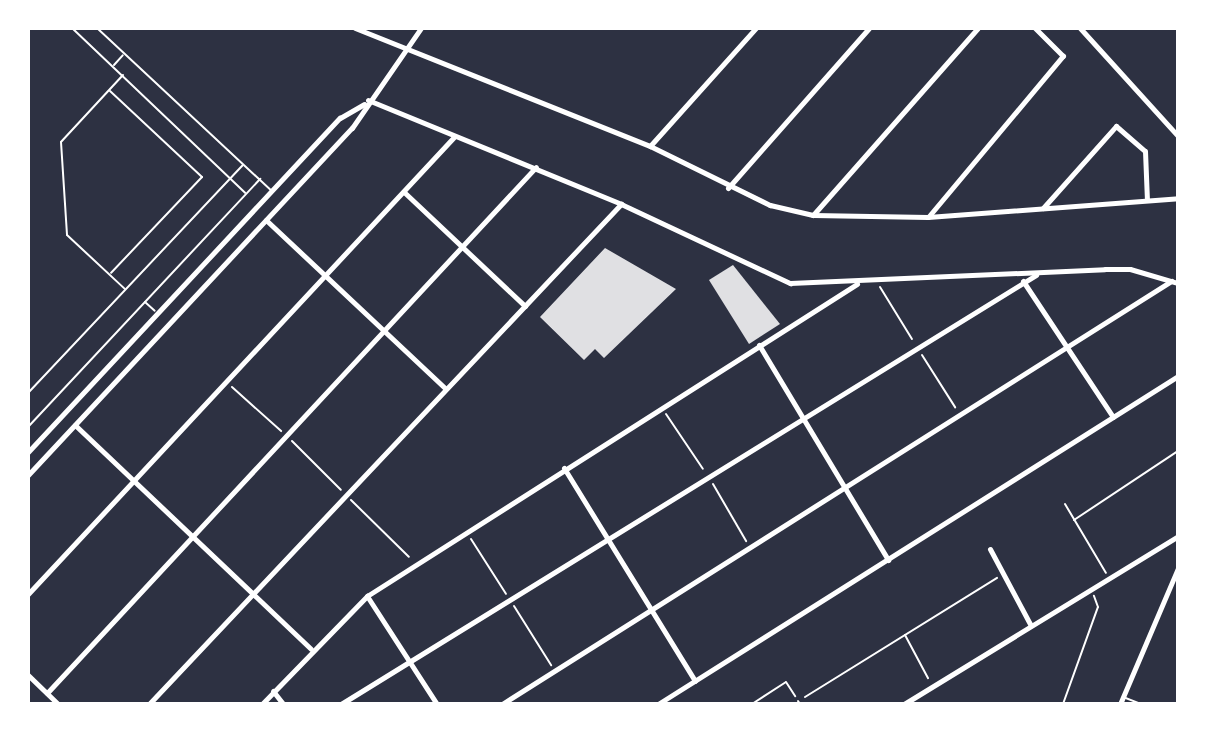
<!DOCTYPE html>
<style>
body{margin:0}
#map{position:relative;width:1206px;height:732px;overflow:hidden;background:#2d3142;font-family:"Source Sans 3",sans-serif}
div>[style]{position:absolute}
.building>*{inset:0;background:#e0e0e3}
.path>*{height:2px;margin:-1px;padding:0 1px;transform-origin:1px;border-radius:1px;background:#fff}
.service>*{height:2px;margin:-1px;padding:0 1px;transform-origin:1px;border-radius:1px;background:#fff}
.minor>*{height:5px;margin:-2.5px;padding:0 2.5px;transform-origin:2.5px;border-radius:2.5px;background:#fff}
span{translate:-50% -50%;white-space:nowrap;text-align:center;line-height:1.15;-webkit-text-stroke:7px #fff;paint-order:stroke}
.frame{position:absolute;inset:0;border:30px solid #fff;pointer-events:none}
</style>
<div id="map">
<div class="building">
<div style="clip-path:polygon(605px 248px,676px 289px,604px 358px,595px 349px,584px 360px,540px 317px)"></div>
<div style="clip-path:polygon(733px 265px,780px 324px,749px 344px,709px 280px)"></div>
</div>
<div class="path">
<div style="left:880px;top:287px;width:61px;rotate:58.4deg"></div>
<div style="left:922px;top:355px;width:62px;rotate:57.6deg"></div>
<div style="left:232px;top:387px;width:66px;rotate:41.9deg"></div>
<div style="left:666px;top:414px;width:66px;rotate:56.1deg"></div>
<div style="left:292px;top:441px;width:69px;rotate:45deg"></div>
<div style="left:713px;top:484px;width:66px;rotate:59.9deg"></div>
<div style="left:351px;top:500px;width:81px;rotate:44.5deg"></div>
<div style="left:1065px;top:504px;width:80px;rotate:59.3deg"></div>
<div style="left:1074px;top:520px;width:125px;rotate:-33.6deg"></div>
<div style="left:471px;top:539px;width:65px;rotate:57.5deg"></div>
<div style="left:514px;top:606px;width:70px;rotate:57.9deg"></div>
<div style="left:905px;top:635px;width:49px;rotate:61.9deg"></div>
<div style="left:805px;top:697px;width:226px;rotate:-31.8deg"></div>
<div style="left:752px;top:704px;width:40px;rotate:-32.9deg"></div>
<div style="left:786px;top:682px;width:17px;rotate:57deg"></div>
<div style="left:1063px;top:704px;width:103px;rotate:-70.2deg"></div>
<div style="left:1098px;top:607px;width:12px;rotate:-110deg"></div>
</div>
<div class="service">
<div style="left:72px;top:28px;width:239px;rotate:43.6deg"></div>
<div style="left:97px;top:28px;width:239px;rotate:43deg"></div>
<div style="left:114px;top:65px;width:13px;rotate:-48deg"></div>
<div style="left:123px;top:75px;width:91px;rotate:132.8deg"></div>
<div style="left:61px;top:142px;width:93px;rotate:86.3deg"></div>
<div style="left:67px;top:235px;width:79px;rotate:43deg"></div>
<div style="left:110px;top:91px;width:126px;rotate:43.1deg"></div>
<div style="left:202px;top:177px;width:132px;rotate:133.5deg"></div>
<div style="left:145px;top:302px;width:13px;rotate:42deg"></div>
<div style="left:28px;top:393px;width:313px;rotate:-46.7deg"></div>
<div style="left:28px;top:427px;width:340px;rotate:-46.9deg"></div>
<div style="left:1123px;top:697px;width:19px;rotate:21deg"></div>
<div style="left:798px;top:701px;width:4px;rotate:56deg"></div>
</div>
<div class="minor">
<div style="left:355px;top:28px;width:318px;rotate:21.8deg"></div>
<div style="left:650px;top:146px;width:134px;rotate:26.2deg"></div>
<div style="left:770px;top:205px;width:44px;rotate:13.1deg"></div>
<div style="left:813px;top:215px;width:115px;rotate:1deg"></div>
<div style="left:928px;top:217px;width:251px;rotate:-4.3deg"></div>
<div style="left:1080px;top:28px;width:146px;rotate:47.8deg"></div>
<div style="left:368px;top:100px;width:274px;rotate:22.3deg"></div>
<div style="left:621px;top:204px;width:187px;rotate:25.1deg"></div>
<div style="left:790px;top:283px;width:315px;rotate:-2.5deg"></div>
<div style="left:1105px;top:269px;width:25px"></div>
<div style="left:1130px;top:269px;width:50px;rotate:16.3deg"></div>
<div style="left:650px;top:146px;width:159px;rotate:-48.1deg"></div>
<div style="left:728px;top:188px;width:213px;rotate:-48.6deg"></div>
<div style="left:405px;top:193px;width:165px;rotate:43.3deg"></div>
<div style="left:1043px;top:208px;width:110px;rotate:-48.3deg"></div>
<div style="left:1116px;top:126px;width:38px;rotate:41deg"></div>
<div style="left:1145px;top:151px;width:49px;rotate:87.7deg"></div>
<div style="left:813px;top:215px;width:249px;rotate:-48.6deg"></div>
<div style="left:929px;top:216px;width:209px;rotate:-50.1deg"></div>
<div style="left:1063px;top:56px;width:40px;rotate:-135deg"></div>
<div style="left:266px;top:220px;width:245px;rotate:43.2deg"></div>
<div style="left:1023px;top:281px;width:163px;rotate:56.5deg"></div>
<div style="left:759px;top:345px;width:251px;rotate:59deg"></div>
<div style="left:75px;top:425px;width:325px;rotate:43.5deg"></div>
<div style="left:28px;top:452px;width:457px;rotate:-47deg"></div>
<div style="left:340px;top:118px;width:28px;rotate:-30deg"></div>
<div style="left:564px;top:468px;width:250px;rotate:58.4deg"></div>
<div style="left:28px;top:475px;width:475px;rotate:-47deg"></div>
<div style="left:352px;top:128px;width:121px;rotate:-55.4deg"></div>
<div style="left:990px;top:549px;width:85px;rotate:61.9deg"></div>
<div style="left:28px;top:594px;width:625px;rotate:-47.01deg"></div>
<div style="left:367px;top:596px;width:129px;rotate:57.1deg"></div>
<div style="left:28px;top:675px;width:42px;rotate:44deg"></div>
<div style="left:273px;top:691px;width:16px;rotate:52deg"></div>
<div style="left:47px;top:693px;width:718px;rotate:-47.09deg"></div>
<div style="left:149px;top:704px;width:688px;rotate:-46.65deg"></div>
<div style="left:262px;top:704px;width:151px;rotate:-45.8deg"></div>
<div style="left:367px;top:596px;width:581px;rotate:-32.49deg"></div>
<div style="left:341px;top:704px;width:817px;rotate:-31.69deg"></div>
<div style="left:502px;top:704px;width:792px;rotate:-32.3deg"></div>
<div style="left:658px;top:704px;width:615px;rotate:-32.24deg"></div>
<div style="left:904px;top:704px;width:321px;rotate:-31.5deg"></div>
<div style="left:1120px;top:704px;width:148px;rotate:-66.9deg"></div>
</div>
<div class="frame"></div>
</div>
